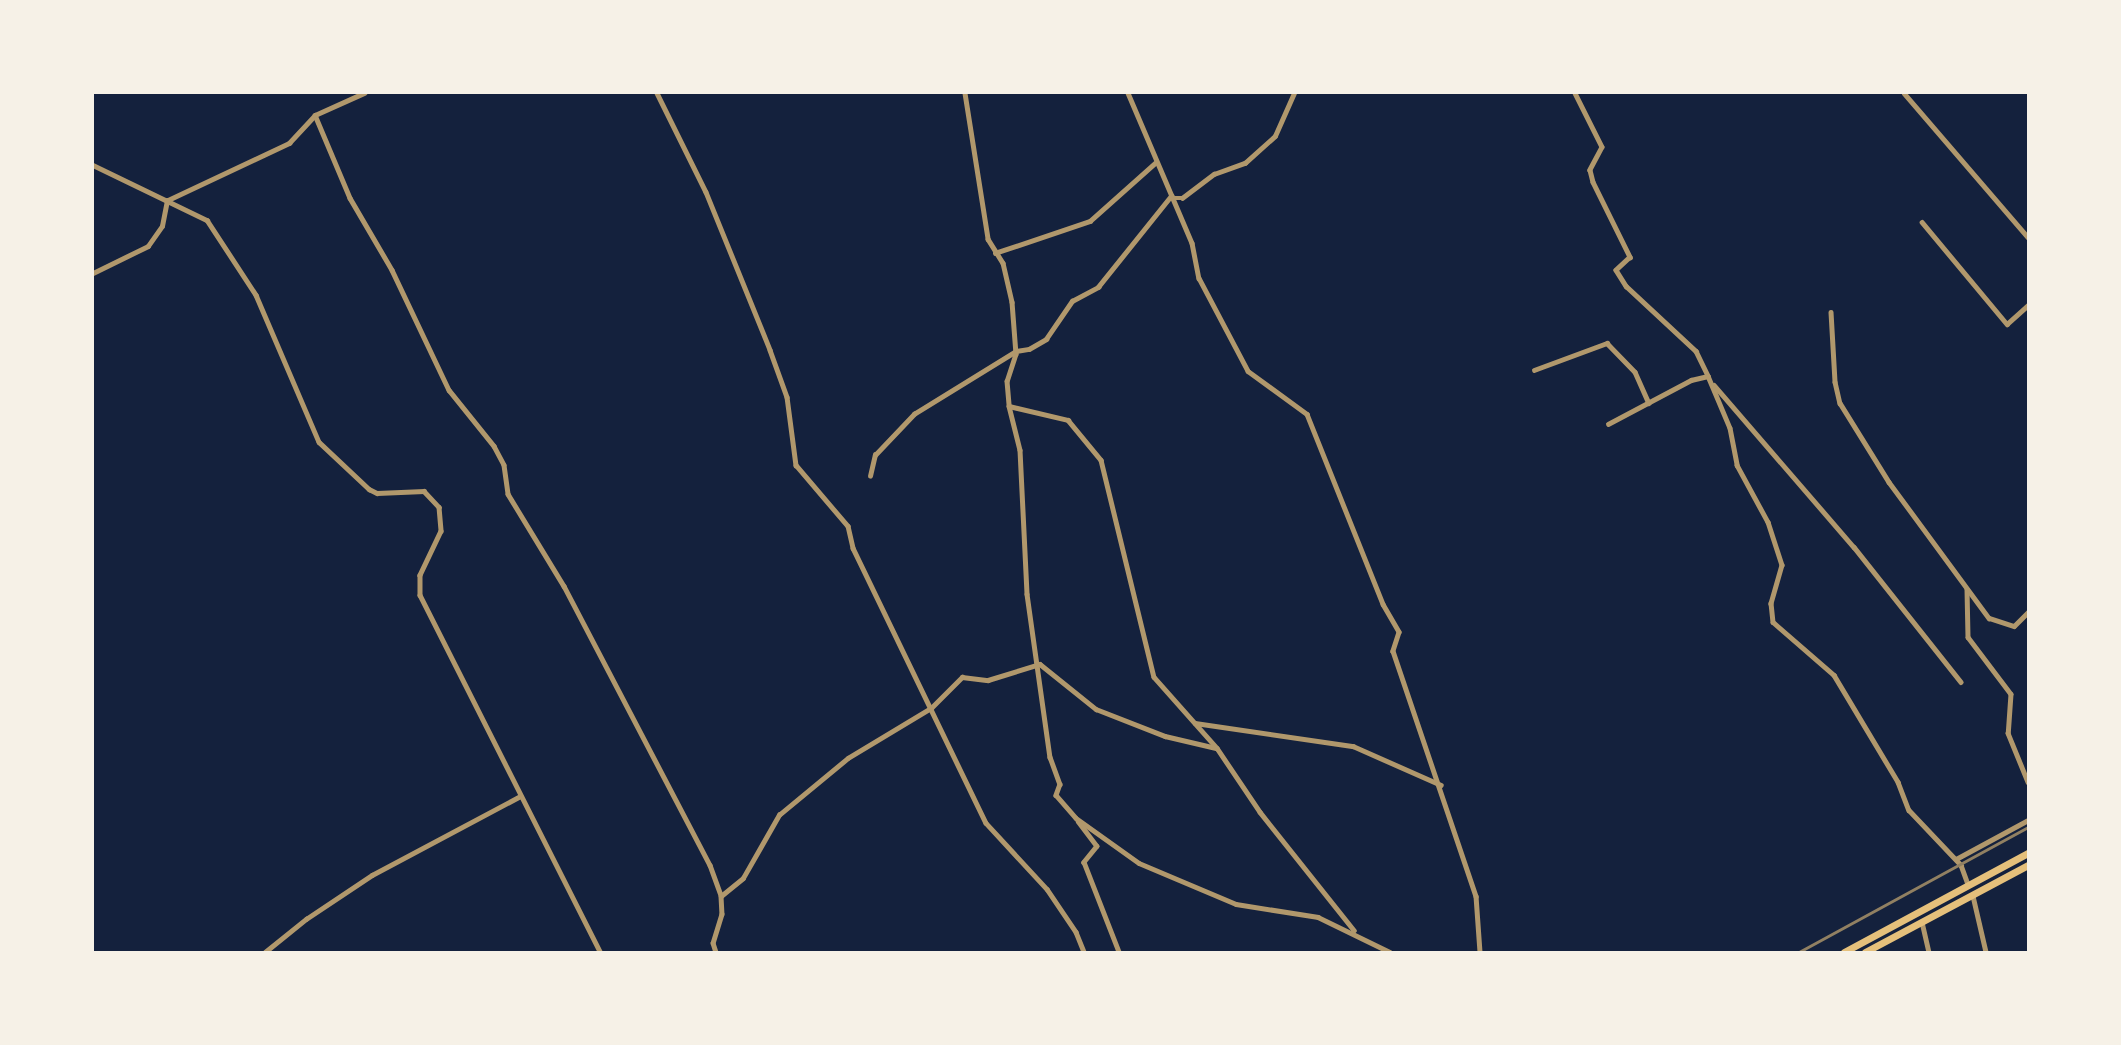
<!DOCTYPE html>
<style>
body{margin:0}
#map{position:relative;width:2121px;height:1045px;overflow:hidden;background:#14213d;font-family:"Libre Baskerville",serif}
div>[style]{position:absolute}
.minor>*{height:4.5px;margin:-2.25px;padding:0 2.25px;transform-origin:2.25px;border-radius:2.25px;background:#b1986c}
.primary>*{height:7px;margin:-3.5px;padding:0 3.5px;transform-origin:3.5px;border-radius:3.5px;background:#e5c07b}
.rail>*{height:2.5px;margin:-1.25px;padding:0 1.25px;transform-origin:1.25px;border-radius:1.25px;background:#918062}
span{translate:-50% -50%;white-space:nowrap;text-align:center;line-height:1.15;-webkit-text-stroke:6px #f6f1e7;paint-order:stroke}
.frame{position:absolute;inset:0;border:94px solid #f6f1e7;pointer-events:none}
</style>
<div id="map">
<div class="minor">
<div style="left:657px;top:93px;width:110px;rotate:63.7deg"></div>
<div style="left:706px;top:192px;width:170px;rotate:67.9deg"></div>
<div style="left:770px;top:350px;width:50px;rotate:70.1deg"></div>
<div style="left:787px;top:397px;width:69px;rotate:82.5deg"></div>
<div style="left:796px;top:465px;width:80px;rotate:49.6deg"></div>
<div style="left:848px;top:526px;width:23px;rotate:77deg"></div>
<div style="left:853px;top:548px;width:305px;rotate:64.2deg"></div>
<div style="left:986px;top:823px;width:90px;rotate:47.3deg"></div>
<div style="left:1047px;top:889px;width:52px;rotate:56deg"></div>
<div style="left:1076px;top:932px;width:22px;rotate:68deg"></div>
<div style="left:965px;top:93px;width:148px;rotate:81deg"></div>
<div style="left:988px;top:239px;width:28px;rotate:58deg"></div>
<div style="left:1003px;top:263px;width:40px;rotate:77deg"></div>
<div style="left:1012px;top:302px;width:52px;rotate:85.6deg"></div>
<div style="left:1016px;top:354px;width:28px;rotate:108deg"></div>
<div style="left:1007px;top:381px;width:25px;rotate:85deg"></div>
<div style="left:1009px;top:406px;width:45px;rotate:76deg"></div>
<div style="left:1020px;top:450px;width:144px;rotate:87.2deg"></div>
<div style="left:1027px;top:594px;width:165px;rotate:82deg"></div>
<div style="left:1050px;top:757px;width:29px;rotate:70deg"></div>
<div style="left:1060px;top:784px;width:12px;rotate:110deg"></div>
<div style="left:1056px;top:795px;width:30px;rotate:49deg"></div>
<div style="left:1076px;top:818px;width:77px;rotate:35.5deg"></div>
<div style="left:1139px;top:863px;width:105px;rotate:22.9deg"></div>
<div style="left:1236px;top:904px;width:83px;rotate:9deg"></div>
<div style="left:1318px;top:917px;width:80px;rotate:25.9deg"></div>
<div style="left:1128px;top:93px;width:163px;rotate:66.9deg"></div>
<div style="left:1192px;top:243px;width:36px;rotate:79deg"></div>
<div style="left:1199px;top:278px;width:105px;rotate:62.2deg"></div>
<div style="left:1248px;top:371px;width:73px;rotate:36.1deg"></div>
<div style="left:1307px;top:414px;width:205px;rotate:68.2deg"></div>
<div style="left:1383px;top:604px;width:32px;rotate:60deg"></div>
<div style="left:1399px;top:632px;width:20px;rotate:108deg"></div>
<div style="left:1393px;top:651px;width:259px;rotate:71.3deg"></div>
<div style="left:1476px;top:896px;width:56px;rotate:85.9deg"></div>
<div style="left:1575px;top:93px;width:60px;rotate:63.4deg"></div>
<div style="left:1602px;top:147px;width:26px;rotate:118deg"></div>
<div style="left:1590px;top:170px;width:12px;rotate:76deg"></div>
<div style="left:1593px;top:182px;width:84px;rotate:63.7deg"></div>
<div style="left:1630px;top:257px;width:19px;rotate:137deg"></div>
<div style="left:1616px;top:270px;width:19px;rotate:58deg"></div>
<div style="left:1626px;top:286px;width:96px;rotate:42.9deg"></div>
<div style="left:1696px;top:351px;width:28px;rotate:64deg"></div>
<div style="left:1904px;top:93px;width:190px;rotate:49.3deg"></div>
<div style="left:315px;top:115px;width:90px;rotate:67.1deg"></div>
<div style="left:350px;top:198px;width:83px;rotate:59.7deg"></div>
<div style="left:392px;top:270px;width:133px;rotate:64.6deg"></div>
<div style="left:449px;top:390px;width:72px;rotate:51.2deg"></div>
<div style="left:494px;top:446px;width:21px;rotate:62deg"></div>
<div style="left:504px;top:465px;width:29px;rotate:82deg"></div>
<div style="left:508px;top:494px;width:108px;rotate:58.7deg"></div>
<div style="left:564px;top:586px;width:315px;rotate:62.4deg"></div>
<div style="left:710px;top:865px;width:33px;rotate:70deg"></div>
<div style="left:721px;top:896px;width:18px;rotate:87deg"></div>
<div style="left:722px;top:914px;width:30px;rotate:107deg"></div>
<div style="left:713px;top:943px;width:9px;rotate:72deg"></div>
<div style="left:93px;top:165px;width:127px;rotate:25.8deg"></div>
<div style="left:207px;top:220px;width:90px;rotate:56.8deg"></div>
<div style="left:256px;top:295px;width:160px;rotate:66.8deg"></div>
<div style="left:319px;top:442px;width:69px;rotate:43.2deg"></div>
<div style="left:369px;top:489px;width:9px;rotate:27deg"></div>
<div style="left:377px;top:493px;width:47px;rotate:-2.4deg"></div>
<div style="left:424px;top:491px;width:22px;rotate:47deg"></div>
<div style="left:439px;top:507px;width:24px;rotate:85deg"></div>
<div style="left:441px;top:531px;width:49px;rotate:115.5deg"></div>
<div style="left:420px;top:575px;width:20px;rotate:90deg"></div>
<div style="left:420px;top:595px;width:400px;rotate:63.2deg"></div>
<div style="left:1172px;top:198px;width:10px"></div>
<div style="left:1182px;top:198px;width:40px;rotate:-37deg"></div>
<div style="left:1214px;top:174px;width:33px;rotate:-20deg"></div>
<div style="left:1245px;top:163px;width:40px;rotate:-42deg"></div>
<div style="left:1275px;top:136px;width:47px;rotate:-66.2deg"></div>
<div style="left:168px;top:200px;width:134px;rotate:-25.2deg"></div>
<div style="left:289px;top:143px;width:38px;rotate:-47deg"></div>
<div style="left:315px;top:115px;width:54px;rotate:-24.2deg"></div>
<div style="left:1922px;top:222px;width:133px;rotate:50.2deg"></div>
<div style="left:2007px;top:324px;width:28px;rotate:-42deg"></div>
<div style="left:995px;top:253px;width:100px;rotate:-18.6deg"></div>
<div style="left:1090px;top:221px;width:87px;rotate:-41.7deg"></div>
<div style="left:93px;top:273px;width:61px;rotate:-26.1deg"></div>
<div style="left:148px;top:246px;width:24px;rotate:-55deg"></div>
<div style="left:162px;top:226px;width:26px;rotate:-79deg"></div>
<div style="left:1831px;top:312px;width:70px;rotate:86.7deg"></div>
<div style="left:1835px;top:382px;width:22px;rotate:77deg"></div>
<div style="left:1840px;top:403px;width:93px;rotate:58.2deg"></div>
<div style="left:1889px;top:482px;width:169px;rotate:53.7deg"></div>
<div style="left:1989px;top:618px;width:26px;rotate:18deg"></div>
<div style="left:2014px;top:626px;width:20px;rotate:-45deg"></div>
<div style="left:1534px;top:370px;width:78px;rotate:-20.3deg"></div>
<div style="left:1607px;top:343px;width:40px;rotate:46deg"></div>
<div style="left:1635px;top:372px;width:34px;rotate:66deg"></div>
<div style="left:1714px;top:385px;width:214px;rotate:49.2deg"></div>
<div style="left:1854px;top:547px;width:172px;rotate:51.6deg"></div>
<div style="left:1009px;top:406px;width:61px;rotate:13.3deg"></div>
<div style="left:1068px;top:420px;width:52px;rotate:50.5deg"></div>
<div style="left:1101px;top:460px;width:223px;rotate:76.3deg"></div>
<div style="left:1154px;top:677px;width:95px;rotate:48.4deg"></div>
<div style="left:1217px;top:748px;width:77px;rotate:56.1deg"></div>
<div style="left:1260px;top:812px;width:151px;rotate:51.5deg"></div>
<div style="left:1608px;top:424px;width:94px;rotate:-27.9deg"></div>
<div style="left:1691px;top:380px;width:17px;rotate:-13deg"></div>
<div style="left:1708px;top:376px;width:56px;rotate:67.1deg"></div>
<div style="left:1730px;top:428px;width:38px;rotate:79deg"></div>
<div style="left:1737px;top:465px;width:65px;rotate:61.5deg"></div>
<div style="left:1768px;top:522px;width:45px;rotate:72deg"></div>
<div style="left:1782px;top:565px;width:40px;rotate:106deg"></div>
<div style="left:1771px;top:603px;width:19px;rotate:84deg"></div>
<div style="left:1773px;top:622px;width:81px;rotate:41deg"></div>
<div style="left:1834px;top:675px;width:125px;rotate:59.1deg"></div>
<div style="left:1898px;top:782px;width:30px;rotate:69deg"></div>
<div style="left:1909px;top:810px;width:76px;rotate:46.6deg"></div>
<div style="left:1961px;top:865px;width:20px;rotate:70deg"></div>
<div style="left:870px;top:476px;width:22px;rotate:-77deg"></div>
<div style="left:875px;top:455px;width:57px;rotate:-46.4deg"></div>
<div style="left:914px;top:414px;width:120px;rotate:-31.7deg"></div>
<div style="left:1016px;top:351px;width:13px;rotate:-9deg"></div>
<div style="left:1029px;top:349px;width:20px;rotate:-30deg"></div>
<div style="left:1046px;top:339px;width:46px;rotate:-55.6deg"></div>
<div style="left:1072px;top:301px;width:30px;rotate:-28deg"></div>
<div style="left:1098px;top:287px;width:117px;rotate:-51.3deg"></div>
<div style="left:1967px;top:589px;width:48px;rotate:88.8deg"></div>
<div style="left:1968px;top:637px;width:71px;rotate:53deg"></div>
<div style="left:2011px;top:694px;width:39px;rotate:94deg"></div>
<div style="left:2008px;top:733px;width:53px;rotate:67.8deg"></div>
<div style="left:1195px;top:723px;width:160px;rotate:8.3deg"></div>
<div style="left:1353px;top:746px;width:96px;rotate:23.9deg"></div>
<div style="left:1078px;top:821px;width:31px;rotate:53deg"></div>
<div style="left:1097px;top:846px;width:21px;rotate:129deg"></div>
<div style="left:1084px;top:862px;width:97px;rotate:68.7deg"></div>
<div style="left:1956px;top:859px;width:82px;rotate:-28.4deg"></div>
<div style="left:721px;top:896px;width:28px;rotate:-39deg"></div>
<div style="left:743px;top:878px;width:73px;rotate:-60.3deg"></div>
<div style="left:779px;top:815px;width:89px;rotate:-39.6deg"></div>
<div style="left:848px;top:758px;width:97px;rotate:-31.1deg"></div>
<div style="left:931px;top:708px;width:44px;rotate:-45deg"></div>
<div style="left:962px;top:677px;width:26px;rotate:7deg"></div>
<div style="left:988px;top:680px;width:54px;rotate:-17.1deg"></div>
<div style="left:1040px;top:664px;width:72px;rotate:38.8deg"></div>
<div style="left:1096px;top:709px;width:74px;rotate:21.4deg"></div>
<div style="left:1165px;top:736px;width:52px;rotate:13.2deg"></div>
<div style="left:1973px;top:896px;width:57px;rotate:76.9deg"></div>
<div style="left:1922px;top:922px;width:31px;rotate:77deg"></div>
<div style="left:265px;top:952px;width:53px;rotate:-38.8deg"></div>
<div style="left:306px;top:919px;width:79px;rotate:-33.7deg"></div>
<div style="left:372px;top:875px;width:166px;rotate:-28deg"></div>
</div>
<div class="primary">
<div style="left:1844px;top:952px;width:209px;rotate:-28.3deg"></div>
<div style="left:1865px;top:952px;width:185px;rotate:-28.1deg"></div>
</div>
<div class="rail">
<div style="left:1799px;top:952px;width:261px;rotate:-28.6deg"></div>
</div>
<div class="frame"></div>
</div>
